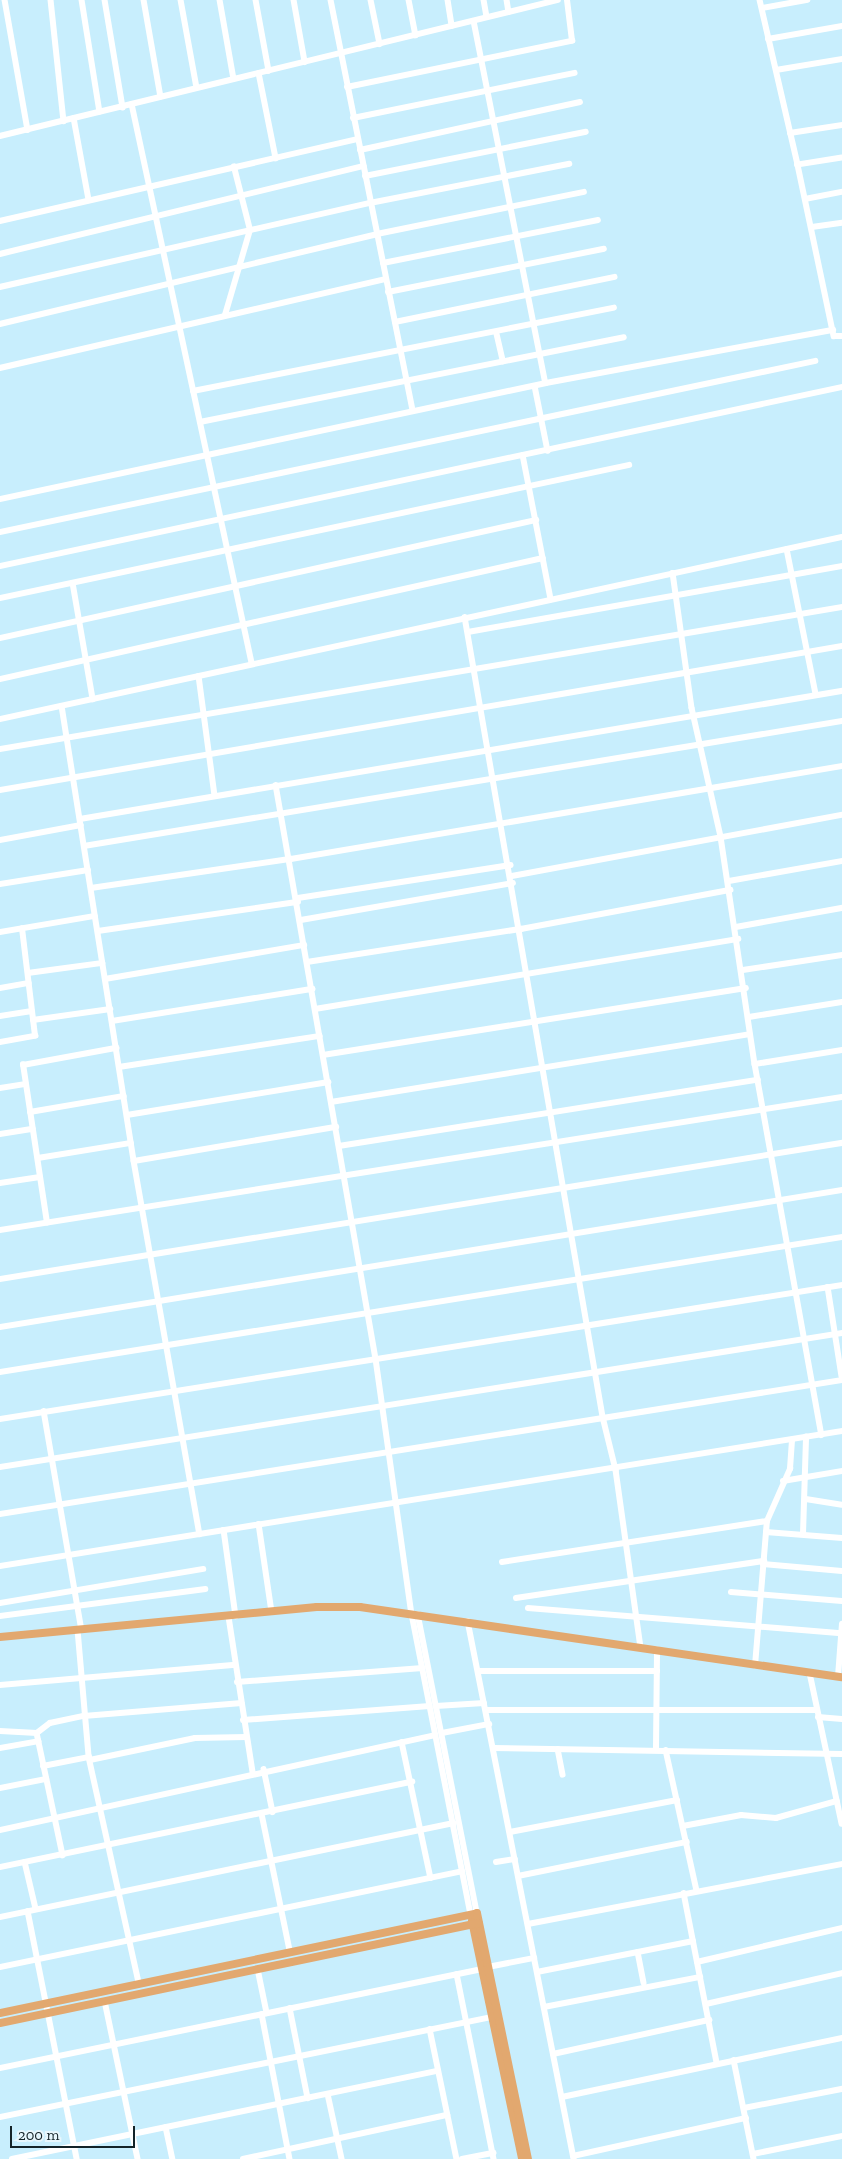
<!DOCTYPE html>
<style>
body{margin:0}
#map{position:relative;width:842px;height:2159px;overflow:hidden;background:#c8eefd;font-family:"Zilla Slab",serif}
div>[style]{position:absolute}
.minor>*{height:5.5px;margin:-2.75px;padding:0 2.75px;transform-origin:2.75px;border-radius:2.75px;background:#fff}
.major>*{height:8px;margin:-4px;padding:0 4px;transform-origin:4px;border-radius:4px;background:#e2a86f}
span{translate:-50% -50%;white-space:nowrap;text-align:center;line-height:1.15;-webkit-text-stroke:4.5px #e8f7fd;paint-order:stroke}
.scale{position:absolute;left:10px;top:2126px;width:125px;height:22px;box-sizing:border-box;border:2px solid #142328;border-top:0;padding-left:6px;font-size:15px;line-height:18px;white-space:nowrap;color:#142328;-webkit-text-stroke:4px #e8f7fd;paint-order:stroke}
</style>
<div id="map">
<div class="minor">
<div style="left:5px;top:0;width:132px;rotate:80deg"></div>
<div style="left:51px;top:0;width:122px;rotate:83.9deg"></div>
<div style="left:82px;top:0;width:113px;rotate:80.9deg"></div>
<div style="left:105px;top:0;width:109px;rotate:80.5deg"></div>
<div style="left:144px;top:0;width:98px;rotate:80.1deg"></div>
<div style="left:181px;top:0;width:89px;rotate:79.7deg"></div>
<div style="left:220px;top:0;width:80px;rotate:80deg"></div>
<div style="left:256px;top:0;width:72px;rotate:79.6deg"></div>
<div style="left:294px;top:0;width:63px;rotate:79.9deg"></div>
<div style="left:331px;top:0;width:419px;rotate:78.7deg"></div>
<div style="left:371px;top:0;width:45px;rotate:78.4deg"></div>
<div style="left:409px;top:0;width:36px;rotate:79deg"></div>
<div style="left:448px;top:0;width:26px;rotate:81deg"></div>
<div style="left:484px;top:0;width:17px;rotate:80deg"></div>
<div style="left:507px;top:0;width:12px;rotate:81deg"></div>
<div style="left:760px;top:0;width:169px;rotate:77deg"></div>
<div style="left:762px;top:8px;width:46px;rotate:-10.1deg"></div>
<div style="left:474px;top:21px;width:369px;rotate:78.8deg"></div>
<div style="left:768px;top:39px;width:75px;rotate:-10deg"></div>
<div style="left:776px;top:70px;width:67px;rotate:-9.5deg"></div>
<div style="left:259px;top:73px;width:87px;rotate:78.7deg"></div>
<div style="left:347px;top:87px;width:230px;rotate:-11.6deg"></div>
<div style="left:572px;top:41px;width:41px;rotate:-97deg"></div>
<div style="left:132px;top:104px;width:572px;rotate:77.88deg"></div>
<div style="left:74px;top:118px;width:83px;rotate:79.6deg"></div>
<div style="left:353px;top:118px;width:226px;rotate:-11.5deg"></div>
<div style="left:790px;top:133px;width:53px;rotate:-8.7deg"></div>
<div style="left:0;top:136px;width:574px;rotate:-13.7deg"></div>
<div style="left:360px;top:150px;width:225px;rotate:-12.3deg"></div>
<div style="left:842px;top:158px;width:45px;rotate:171deg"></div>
<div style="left:798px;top:165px;width:175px;rotate:78.1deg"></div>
<div style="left:834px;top:336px;width:8px"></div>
<div style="left:365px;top:176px;width:225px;rotate:-11.3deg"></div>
<div style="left:805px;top:199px;width:38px;rotate:-11deg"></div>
<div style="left:0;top:221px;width:366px;rotate:-12.9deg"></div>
<div style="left:812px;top:227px;width:30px;rotate:-8deg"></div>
<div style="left:0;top:254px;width:374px;rotate:-13.6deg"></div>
<div style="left:383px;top:263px;width:219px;rotate:-11.3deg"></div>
<div style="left:0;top:287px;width:379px;rotate:-12.8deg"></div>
<div style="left:370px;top:203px;width:203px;rotate:-11.1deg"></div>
<div style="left:388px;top:292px;width:220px;rotate:-11.3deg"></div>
<div style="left:225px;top:315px;width:89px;rotate:-73.6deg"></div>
<div style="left:250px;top:230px;width:65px;rotate:-104.3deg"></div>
<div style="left:395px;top:322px;width:224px;rotate:-11.6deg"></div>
<div style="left:0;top:324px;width:388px;rotate:-13.4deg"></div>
<div style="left:377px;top:234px;width:211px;rotate:-11.5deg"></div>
<div style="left:497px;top:334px;width:28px;rotate:77deg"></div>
<div style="left:0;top:368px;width:396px;rotate:-13deg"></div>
<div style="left:535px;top:386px;width:66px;rotate:78.7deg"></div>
<div style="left:193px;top:391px;width:429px;rotate:-11.2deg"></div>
<div style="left:200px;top:422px;width:432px;rotate:-11.3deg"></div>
<div style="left:523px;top:455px;width:147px;rotate:79deg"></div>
<div style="left:0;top:499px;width:558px;rotate:-11.99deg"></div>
<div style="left:546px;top:383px;width:292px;rotate:-10.5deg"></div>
<div style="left:0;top:532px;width:833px;rotate:-11.85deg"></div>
<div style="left:787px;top:549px;width:148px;rotate:78.7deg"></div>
<div style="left:0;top:566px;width:861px;rotate:-12deg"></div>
<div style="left:673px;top:573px;width:136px;rotate:82deg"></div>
<div style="left:692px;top:708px;width:132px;rotate:77.3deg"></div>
<div style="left:721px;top:837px;width:230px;rotate:81.5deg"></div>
<div style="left:755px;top:1064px;width:377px;rotate:79.8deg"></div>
<div style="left:73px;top:583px;width:118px;rotate:80.2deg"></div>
<div style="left:0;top:598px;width:643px;rotate:-11.94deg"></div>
<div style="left:465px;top:617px;width:812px;rotate:80.21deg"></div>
<div style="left:603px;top:1417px;width:55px;rotate:76.2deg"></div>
<div style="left:616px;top:1470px;width:179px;rotate:82deg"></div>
<div style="left:468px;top:632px;width:380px;rotate:-10deg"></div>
<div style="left:0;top:638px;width:549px;rotate:-12.42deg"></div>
<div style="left:199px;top:676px;width:121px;rotate:82.4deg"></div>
<div style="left:0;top:679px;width:556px;rotate:-12.56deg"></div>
<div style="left:62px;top:706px;width:461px;rotate:81deg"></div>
<div style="left:134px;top:1161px;width:379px;rotate:80deg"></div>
<div style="left:0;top:719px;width:861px;rotate:-12.2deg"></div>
<div style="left:0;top:749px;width:854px;rotate:-9.57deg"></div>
<div style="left:276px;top:785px;width:583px;rotate:80.12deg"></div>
<div style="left:376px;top:1359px;width:258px;rotate:82deg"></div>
<div style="left:412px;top:1614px;width:306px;rotate:78.9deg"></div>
<div style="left:0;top:790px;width:854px;rotate:-9.7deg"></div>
<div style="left:80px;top:819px;width:773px;rotate:-9.54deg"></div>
<div style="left:0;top:840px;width:82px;rotate:-10.5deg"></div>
<div style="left:84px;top:846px;width:768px;rotate:-9.36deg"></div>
<div style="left:512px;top:876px;width:336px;rotate:-10.5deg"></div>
<div style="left:729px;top:881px;width:115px;rotate:-10deg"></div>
<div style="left:0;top:884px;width:89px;rotate:-9deg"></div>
<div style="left:91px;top:888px;width:202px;rotate:-8.3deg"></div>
<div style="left:291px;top:859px;width:559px;rotate:-9.58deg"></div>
<div style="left:298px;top:898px;width:215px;rotate:-8.8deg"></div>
<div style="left:301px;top:920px;width:215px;rotate:-9.9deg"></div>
<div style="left:736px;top:927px;width:108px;rotate:-10.2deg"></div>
<div style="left:98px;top:931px;width:202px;rotate:-8.3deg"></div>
<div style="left:0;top:932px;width:96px;rotate:-9.6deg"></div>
<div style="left:307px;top:962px;width:217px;rotate:-8.8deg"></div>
<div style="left:521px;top:929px;width:213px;rotate:-10.6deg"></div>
<div style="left:743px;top:970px;width:100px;rotate:-8.6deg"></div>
<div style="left:28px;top:973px;width:75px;rotate:-7.7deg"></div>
<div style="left:105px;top:979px;width:202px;rotate:-9.7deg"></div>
<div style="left:0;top:988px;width:29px;rotate:-10deg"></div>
<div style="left:315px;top:1009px;width:429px;rotate:-9.4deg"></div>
<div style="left:0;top:1016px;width:32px;rotate:-9deg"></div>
<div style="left:749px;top:1017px;width:94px;rotate:-9.2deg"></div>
<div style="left:33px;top:1020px;width:78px;rotate:-8.1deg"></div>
<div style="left:112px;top:1021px;width:203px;rotate:-9.1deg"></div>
<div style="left:0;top:1042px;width:36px;rotate:-10deg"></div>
<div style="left:35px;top:1036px;width:108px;rotate:-96.9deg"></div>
<div style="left:323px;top:1055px;width:428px;rotate:-9deg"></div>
<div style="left:755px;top:1064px;width:88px;rotate:-9.1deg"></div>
<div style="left:119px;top:1067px;width:203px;rotate:-8.8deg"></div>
<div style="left:0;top:1088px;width:26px;rotate:-9deg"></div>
<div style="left:331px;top:1102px;width:424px;rotate:-9.2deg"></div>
<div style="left:30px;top:1112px;width:95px;rotate:-9.7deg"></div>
<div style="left:127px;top:1115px;width:204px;rotate:-9.3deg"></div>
<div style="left:0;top:1134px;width:33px;rotate:-9deg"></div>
<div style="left:339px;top:1146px;width:424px;rotate:-9deg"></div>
<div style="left:38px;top:1158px;width:94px;rotate:-9.2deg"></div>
<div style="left:134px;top:1161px;width:205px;rotate:-9.6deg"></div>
<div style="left:0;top:1183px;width:40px;rotate:-8.5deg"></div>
<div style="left:47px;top:1223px;width:160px;rotate:-98.6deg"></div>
<div style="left:23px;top:1065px;width:95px;rotate:-10.4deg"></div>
<div style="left:0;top:1230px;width:852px;rotate:-8.98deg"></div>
<div style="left:0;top:1279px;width:853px;rotate:-9.18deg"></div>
<div style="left:828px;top:1287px;width:90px;rotate:81.1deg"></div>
<div style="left:0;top:1327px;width:853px;rotate:-9.24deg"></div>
<div style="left:0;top:1372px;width:853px;rotate:-9.11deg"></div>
<div style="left:44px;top:1411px;width:222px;rotate:80.2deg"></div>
<div style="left:0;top:1419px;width:853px;rotate:-9.04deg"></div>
<div style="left:0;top:1467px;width:853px;rotate:-9.04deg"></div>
<div style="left:783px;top:1481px;width:60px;rotate:-9.6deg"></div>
<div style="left:806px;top:1499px;width:36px;rotate:9deg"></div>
<div style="left:0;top:1514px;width:853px;rotate:-9.04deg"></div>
<div style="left:259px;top:1524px;width:89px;rotate:81.6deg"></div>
<div style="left:224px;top:1530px;width:87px;rotate:82.1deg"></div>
<div style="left:766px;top:1532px;width:76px;rotate:4.5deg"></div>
<div style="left:803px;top:1534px;width:97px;rotate:-88.2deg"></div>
<div style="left:502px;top:1562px;width:268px;rotate:-8.8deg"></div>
<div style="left:763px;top:1564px;width:79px;rotate:5.1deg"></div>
<div style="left:0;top:1566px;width:853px;rotate:-9.11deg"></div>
<div style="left:731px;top:1592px;width:111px;rotate:4.6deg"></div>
<div style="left:516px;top:1598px;width:251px;rotate:-8.5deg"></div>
<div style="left:0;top:1603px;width:206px;rotate:-9.5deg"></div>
<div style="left:528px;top:1608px;width:314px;rotate:4.6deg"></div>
<div style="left:418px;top:1614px;width:305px;rotate:78.8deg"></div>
<div style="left:0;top:1616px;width:207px;rotate:-7.5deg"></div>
<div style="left:229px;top:1617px;width:157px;rotate:81.2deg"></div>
<div style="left:468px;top:1621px;width:548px;rotate:78.85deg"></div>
<div style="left:78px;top:1630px;width:127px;rotate:85deg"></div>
<div style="left:89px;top:1757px;width:231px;rotate:77.5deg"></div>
<div style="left:755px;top:1666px;width:145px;rotate:-85.3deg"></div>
<div style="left:767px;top:1521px;width:57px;rotate:-66.1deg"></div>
<div style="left:790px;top:1469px;width:28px;rotate:-86deg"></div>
<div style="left:478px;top:1671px;width:179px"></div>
<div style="left:810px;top:1673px;width:154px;rotate:78deg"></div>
<div style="left:838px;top:1677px;width:53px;rotate:-85.7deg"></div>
<div style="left:237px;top:1682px;width:186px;rotate:-4.3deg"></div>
<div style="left:0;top:1685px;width:236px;rotate:-4.9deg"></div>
<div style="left:436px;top:1706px;width:48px;rotate:-3.6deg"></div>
<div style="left:486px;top:1710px;width:331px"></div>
<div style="left:818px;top:1717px;width:24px;rotate:5deg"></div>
<div style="left:243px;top:1720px;width:187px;rotate:-4.3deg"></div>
<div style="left:0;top:1731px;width:37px;rotate:3deg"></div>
<div style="left:37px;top:1733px;width:16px;rotate:-38deg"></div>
<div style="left:50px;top:1723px;width:35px;rotate:-12deg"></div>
<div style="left:84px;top:1716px;width:158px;rotate:-4.7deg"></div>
<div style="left:37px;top:1733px;width:125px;rotate:78deg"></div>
<div style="left:442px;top:1733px;width:48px;rotate:-10.8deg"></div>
<div style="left:402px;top:1742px;width:139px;rotate:78deg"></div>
<div style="left:0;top:1748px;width:39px;rotate:-10deg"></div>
<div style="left:493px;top:1748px;width:349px;rotate:1deg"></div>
<div style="left:558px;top:1749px;width:26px;rotate:79deg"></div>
<div style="left:656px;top:1749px;width:99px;rotate:-89.4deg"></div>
<div style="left:666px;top:1750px;width:144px;rotate:77.6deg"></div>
<div style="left:90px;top:1760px;width:107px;rotate:-11.8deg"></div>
<div style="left:195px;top:1738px;width:51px;rotate:-1.1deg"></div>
<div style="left:43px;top:1766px;width:47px;rotate:-11.1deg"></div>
<div style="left:264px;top:1769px;width:44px;rotate:78.2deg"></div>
<div style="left:0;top:1788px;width:47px;rotate:-11.1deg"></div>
<div style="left:262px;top:1814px;width:140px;rotate:78.4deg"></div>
<div style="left:683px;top:1826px;width:59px;rotate:-10.7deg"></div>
<div style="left:741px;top:1815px;width:35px;rotate:5deg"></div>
<div style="left:776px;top:1818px;width:63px;rotate:-15.6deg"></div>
<div style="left:0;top:1830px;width:445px;rotate:-12.3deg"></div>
<div style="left:510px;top:1832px;width:170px;rotate:-10.8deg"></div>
<div style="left:25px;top:1862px;width:48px;rotate:76.8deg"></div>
<div style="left:496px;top:1862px;width:19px;rotate:-9deg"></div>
<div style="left:0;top:1867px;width:421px;rotate:-11.7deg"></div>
<div style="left:518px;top:1876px;width:172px;rotate:-11.4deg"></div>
<div style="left:684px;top:1893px;width:173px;rotate:79deg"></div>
<div style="left:28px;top:1911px;width:253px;rotate:78.8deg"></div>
<div style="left:0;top:1917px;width:463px;rotate:-11.7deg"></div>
<div style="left:528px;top:1924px;width:320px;rotate:-10.8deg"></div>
<div style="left:638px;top:1952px;width:31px;rotate:79deg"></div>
<div style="left:697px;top:1962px;width:149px;rotate:-13.2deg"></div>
<div style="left:0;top:1967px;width:472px;rotate:-11.7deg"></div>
<div style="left:488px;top:1967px;width:47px;rotate:-11.1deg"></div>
<div style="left:258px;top:1969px;width:45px;rotate:78.4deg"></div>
<div style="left:537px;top:1972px;width:159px;rotate:-11.2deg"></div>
<div style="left:457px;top:1974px;width:189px;rotate:78.7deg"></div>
<div style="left:105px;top:2001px;width:161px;rotate:78.2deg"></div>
<div style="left:706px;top:2004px;width:139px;rotate:-12.8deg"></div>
<div style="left:544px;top:2007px;width:159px;rotate:-10.9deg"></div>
<div style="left:290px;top:2008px;width:92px;rotate:78.7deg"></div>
<div style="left:262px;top:2014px;width:148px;rotate:79.1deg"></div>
<div style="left:430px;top:2029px;width:133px;rotate:78.3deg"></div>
<div style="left:553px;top:2054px;width:160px;rotate:-12.3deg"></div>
<div style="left:734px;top:2060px;width:101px;rotate:78.6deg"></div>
<div style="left:0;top:2068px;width:492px;rotate:-11.6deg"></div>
<div style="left:328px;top:2094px;width:66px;rotate:77.8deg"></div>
<div style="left:562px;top:2097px;width:286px;rotate:-11.9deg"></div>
<div style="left:744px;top:2108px;width:100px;rotate:-11deg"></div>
<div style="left:0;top:2117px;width:502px;rotate:-11.49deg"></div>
<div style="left:166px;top:2127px;width:33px;rotate:78deg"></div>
<div style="left:753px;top:2154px;width:91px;rotate:-11.4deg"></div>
<div style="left:573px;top:2156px;width:177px;rotate:-12.4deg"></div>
<div style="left:12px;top:2159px;width:435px;rotate:-11.7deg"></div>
<div style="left:243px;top:2159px;width:209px;rotate:-12.2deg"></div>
<div style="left:462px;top:2159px;width:32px;rotate:-11deg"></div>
</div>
<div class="major">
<div style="left:0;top:1637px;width:318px;rotate:-5.4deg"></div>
<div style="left:317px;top:1607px;width:43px"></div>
<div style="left:360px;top:1607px;width:487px;rotate:8.3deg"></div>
<div style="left:472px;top:1921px;width:243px;rotate:78.1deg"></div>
<div style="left:0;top:2013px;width:487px;rotate:-11.8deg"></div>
<div style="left:477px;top:1913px;width:251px;rotate:78.3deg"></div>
<div style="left:0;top:2023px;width:489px;rotate:-11.8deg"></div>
</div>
<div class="scale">200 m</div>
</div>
